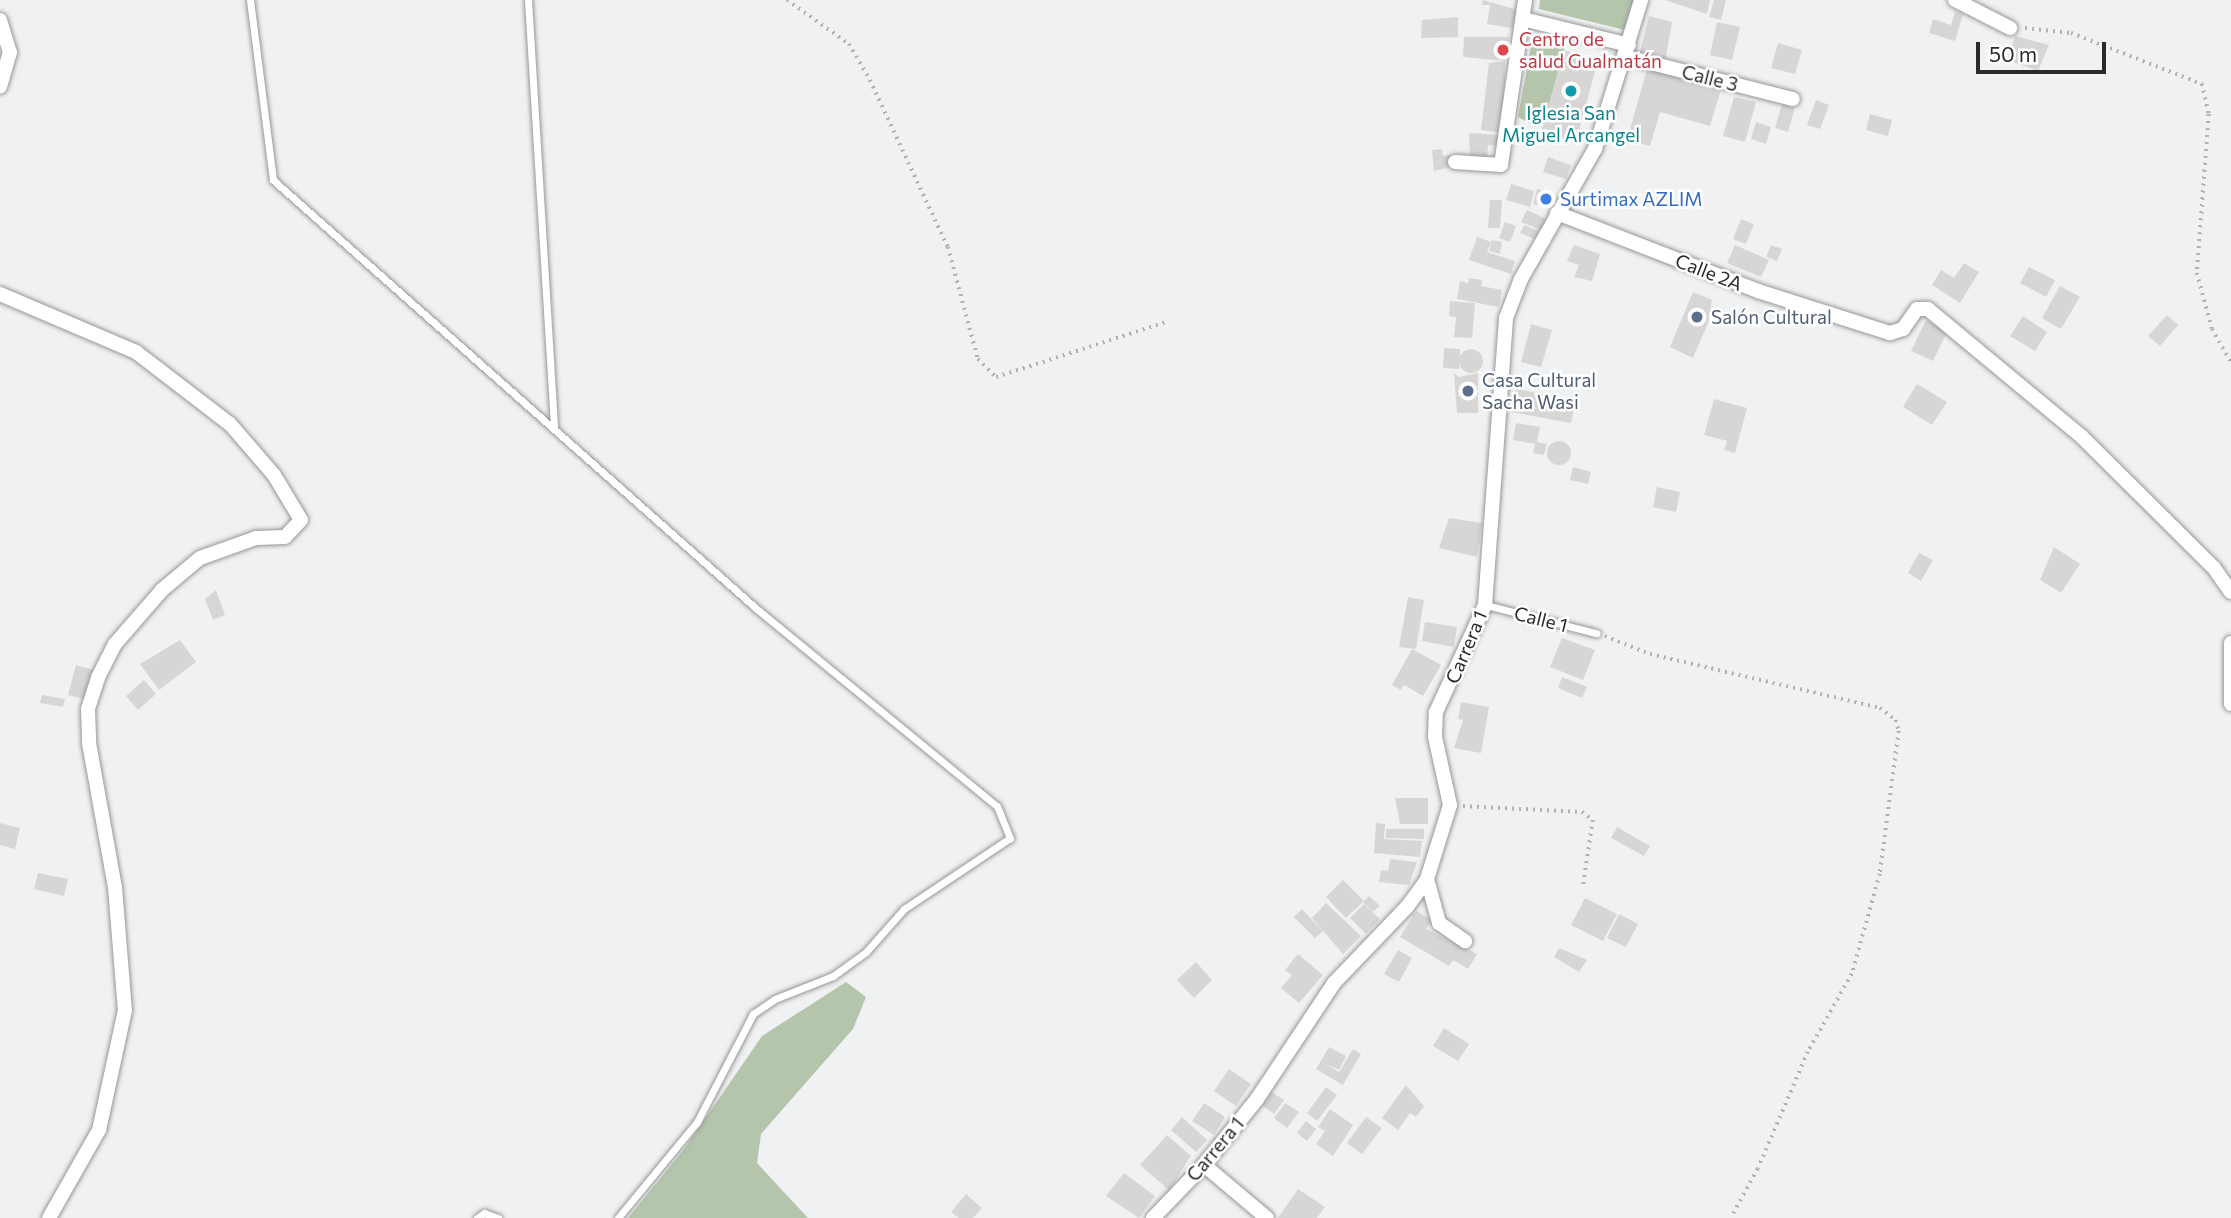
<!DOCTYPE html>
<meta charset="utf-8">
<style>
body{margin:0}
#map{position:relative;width:2231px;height:1218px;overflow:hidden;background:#f0f1f3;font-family:Commissioner,sans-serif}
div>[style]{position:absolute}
.green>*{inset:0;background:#b4c5ac}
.building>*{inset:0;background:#d8d6d5}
.round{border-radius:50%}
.path>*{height:3.5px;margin-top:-1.75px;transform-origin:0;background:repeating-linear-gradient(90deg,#b2b2b4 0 2px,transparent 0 7px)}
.roads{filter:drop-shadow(0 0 2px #969798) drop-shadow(0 0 2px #969798)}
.lane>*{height:7px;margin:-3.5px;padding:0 3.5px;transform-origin:3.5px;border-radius:3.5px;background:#fff}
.street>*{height:14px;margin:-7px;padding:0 7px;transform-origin:7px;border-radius:7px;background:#fff}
.dots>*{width:19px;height:19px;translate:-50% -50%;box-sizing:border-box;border:4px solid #fff;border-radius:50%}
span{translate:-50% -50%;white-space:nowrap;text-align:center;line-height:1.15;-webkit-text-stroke:5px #fff;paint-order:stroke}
.health-label{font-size:19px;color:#be3a42}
.left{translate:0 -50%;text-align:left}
.street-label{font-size:19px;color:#2a2a2b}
.culture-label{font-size:19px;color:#0d838f}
.shop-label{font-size:19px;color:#366cbe}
.service-label{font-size:19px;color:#4e5e75}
.scale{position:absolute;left:1976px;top:42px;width:130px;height:32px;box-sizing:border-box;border:4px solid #2a2a2b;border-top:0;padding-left:9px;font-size:21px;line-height:24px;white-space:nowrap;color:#2a2a2b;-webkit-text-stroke:5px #fff;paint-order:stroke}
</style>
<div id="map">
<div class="green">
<div style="clip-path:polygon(1540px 0,1633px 0,1625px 30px,1539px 9px)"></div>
<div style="clip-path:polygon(1533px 35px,1566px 44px,1548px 108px,1541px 107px,1536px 127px,1518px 117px)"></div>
<div style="clip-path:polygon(846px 982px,866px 997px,853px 1029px,761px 1134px,757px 1163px,808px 1218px,628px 1218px,685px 1148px,762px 1036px)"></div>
</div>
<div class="building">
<div style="clip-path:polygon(1483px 0,1521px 11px,1518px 29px,1487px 24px,1490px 5px,1482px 5px)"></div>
<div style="clip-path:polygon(1665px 0,1710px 0,1707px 14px)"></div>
<div style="clip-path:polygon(1714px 0,1726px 0,1721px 20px,1709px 17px)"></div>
<div style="clip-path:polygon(1955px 12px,1963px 14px,1955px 41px,1929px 33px,1933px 19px,1951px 25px)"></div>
<div style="clip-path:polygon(1649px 16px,1672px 22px,1665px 62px,1639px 55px)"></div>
<div style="clip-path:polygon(1458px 17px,1458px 37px,1421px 38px,1422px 20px)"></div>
<div style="clip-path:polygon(1717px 22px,1740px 27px,1732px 60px,1710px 55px)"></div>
<div style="clip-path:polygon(2015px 36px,2049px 45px,2038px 71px,2007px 60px)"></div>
<div style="clip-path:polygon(1464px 37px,1509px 37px,1505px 61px,1463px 57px)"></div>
<div style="clip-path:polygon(1778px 43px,1802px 50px,1795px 74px,1771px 68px)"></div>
<div style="clip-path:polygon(1564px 50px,1598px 60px,1576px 142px,1541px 133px)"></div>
<div style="clip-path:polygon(1505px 61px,1504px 133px,1481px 130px,1489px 63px)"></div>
<div style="clip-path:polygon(1647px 69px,1721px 90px,1710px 126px,1660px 112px,1650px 146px,1627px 140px)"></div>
<div style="clip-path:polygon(1734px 97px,1756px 102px,1745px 142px,1723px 136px)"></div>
<div style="clip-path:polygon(1816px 100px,1829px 105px,1820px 129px,1807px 125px)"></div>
<div style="clip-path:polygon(1782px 104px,1795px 108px,1788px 132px,1775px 128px)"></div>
<div style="clip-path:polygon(1870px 114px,1892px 120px,1888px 136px,1866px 130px)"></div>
<div style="clip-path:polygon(1756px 122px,1771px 127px,1766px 144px,1751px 139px)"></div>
<div style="clip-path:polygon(1469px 133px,1500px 135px,1500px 146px,1488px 145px,1487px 159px,1470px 157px)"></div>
<div style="clip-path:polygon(1442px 149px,1443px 156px,1450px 155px,1451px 167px,1434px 171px,1432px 150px)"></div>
<div style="clip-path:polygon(1548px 157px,1571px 165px,1566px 179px,1543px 172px)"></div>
<div style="clip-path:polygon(1511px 184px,1534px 191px,1530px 207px,1506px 200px)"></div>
<div style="clip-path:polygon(1537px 189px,1554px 193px,1547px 207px,1533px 204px)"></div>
<div style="clip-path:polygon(1490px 200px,1502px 200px,1500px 228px,1488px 228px)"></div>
<div style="clip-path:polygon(1527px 210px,1546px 219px,1541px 230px,1521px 222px)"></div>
<div style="clip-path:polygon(1741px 219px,1754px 224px,1746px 244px,1733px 239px)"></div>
<div style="clip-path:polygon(1505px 222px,1516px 226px,1510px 242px,1499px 238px)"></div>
<div style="clip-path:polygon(1524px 225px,1539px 231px,1535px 239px,1520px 233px)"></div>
<div style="clip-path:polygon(1477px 237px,1491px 242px,1487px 252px,1515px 261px,1511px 274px,1469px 260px)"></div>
<div style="clip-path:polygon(1492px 240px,1502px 242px,1500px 254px,1489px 251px)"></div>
<div style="clip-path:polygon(1574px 245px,1600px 254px,1592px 281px,1574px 277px,1579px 265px,1567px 261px)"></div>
<div style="clip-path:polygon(1735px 245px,1769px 260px,1761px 277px,1727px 263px)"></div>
<div style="clip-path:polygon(1771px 245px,1782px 249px,1777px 261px,1766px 257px)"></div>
<div style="clip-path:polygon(1964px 263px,1979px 272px,1960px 303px,1932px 285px,1941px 270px,1954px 278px)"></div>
<div style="clip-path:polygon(2029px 267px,2055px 280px,2046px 297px,2020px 283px)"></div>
<div style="clip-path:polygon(1469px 278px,1482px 280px,1481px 286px,1502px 290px,1499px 307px,1457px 299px,1460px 281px,1468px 283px)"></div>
<div style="clip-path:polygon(2060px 286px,2080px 297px,2061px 329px,2042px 318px)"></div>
<div style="clip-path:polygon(1693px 292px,1712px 300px,1708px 323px,1693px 358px,1670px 347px)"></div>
<div style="clip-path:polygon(1450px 301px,1475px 303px,1472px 338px,1454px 337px,1456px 317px,1449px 316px)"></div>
<div style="clip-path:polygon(2167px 315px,2178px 325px,2160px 346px,2148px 336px)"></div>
<div style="clip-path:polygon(2023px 316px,2047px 332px,2035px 351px,2010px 336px)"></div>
<div style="clip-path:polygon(1926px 320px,1948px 330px,1933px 361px,1911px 351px)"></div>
<div style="clip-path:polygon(1531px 324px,1552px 330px,1541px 367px,1521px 362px)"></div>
<div style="clip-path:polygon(1444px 348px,1460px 349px,1459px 369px,1443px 368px)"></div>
<div class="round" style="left:1459px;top:349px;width:24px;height:24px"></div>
<div style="clip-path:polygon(1454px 373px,1459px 377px,1478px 373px,1478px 413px,1457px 413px)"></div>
<div style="clip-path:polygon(1917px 384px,1947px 402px,1932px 425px,1903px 407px)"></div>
<div style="clip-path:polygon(1516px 389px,1576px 400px,1571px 423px,1511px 412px)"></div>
<div style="clip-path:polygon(1714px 399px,1747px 408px,1735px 453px,1724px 450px,1727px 441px,1704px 435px)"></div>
<div style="clip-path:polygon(1516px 423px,1540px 427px,1537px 442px,1547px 444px,1544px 455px,1533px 453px,1535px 444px,1513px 440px)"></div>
<div class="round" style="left:1547px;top:441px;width:24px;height:24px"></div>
<div style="clip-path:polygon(1573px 467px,1591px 472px,1588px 484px,1570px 480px)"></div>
<div style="clip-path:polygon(1657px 487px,1680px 492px,1676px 512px,1653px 507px)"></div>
<div style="clip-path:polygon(1449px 518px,1482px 523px,1477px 557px,1439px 548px)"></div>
<div style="clip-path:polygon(2054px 547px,2080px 564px,2061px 593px,2040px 580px)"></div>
<div style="clip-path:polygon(1919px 553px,1933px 560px,1921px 581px,1908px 573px)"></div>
<div style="clip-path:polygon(216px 590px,225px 615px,213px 620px,205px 599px)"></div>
<div style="clip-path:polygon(1408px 597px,1424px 600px,1416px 649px,1399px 647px)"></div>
<div style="clip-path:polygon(1425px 622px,1457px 627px,1454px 647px,1422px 641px)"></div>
<div style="clip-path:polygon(1562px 638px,1595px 650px,1583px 680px,1550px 667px)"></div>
<div style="clip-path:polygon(180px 640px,196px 662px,159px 690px,140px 664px)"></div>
<div style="clip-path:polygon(1412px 649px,1441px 665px,1423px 696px,1404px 685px,1401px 690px,1392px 685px)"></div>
<div style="clip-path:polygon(76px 665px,97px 671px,88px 700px,68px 695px)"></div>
<div style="clip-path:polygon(1562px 677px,1587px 687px,1582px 698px,1558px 688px)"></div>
<div style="clip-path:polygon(144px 680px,156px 694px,138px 710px,126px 696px)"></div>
<div style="clip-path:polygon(42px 695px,65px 699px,63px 707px,40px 703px)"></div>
<div style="clip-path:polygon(1461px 702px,1489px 707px,1481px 753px,1454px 748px,1463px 720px,1458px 719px)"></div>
<div style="clip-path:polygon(1395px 798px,1428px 798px,1428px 824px,1400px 824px)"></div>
<div style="clip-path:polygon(0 823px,20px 828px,15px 849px,0 845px)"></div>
<div style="clip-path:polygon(1376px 823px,1385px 824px,1384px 839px,1422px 841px,1420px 857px,1374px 853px)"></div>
<div style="clip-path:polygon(1617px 827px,1650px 846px,1644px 856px,1611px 838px)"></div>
<div style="clip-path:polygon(1386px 829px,1424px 829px,1424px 839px,1386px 838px)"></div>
<div style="clip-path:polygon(1390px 859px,1417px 862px,1409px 885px,1379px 882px,1381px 870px,1388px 871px)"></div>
<div style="clip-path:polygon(38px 873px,68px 879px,64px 896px,34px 889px)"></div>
<div style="clip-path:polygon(1343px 880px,1364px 901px,1346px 918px,1326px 897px)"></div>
<div style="clip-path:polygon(1369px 896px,1380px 906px,1373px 912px,1363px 902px)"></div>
<div style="clip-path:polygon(1585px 898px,1617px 914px,1603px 941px,1571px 925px)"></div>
<div style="clip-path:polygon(1326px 903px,1361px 936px,1343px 954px,1312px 918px)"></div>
<div style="clip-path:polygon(1364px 904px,1380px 919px,1366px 934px,1350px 918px)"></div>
<div style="clip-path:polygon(1302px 909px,1323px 931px,1315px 938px,1294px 917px)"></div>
<div style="clip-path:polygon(1416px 911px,1432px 920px,1426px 929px,1477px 954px,1468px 969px,1453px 960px,1449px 966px,1400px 937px)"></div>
<div style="clip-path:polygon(1619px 914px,1638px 924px,1626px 947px,1607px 938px)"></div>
<div style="clip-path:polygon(1559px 948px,1587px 960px,1579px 972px,1554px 957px)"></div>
<div style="clip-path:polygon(1398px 950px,1412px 958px,1399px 982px,1384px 974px)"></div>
<div style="clip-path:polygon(1298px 954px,1323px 975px,1299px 1003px,1281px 988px,1292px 975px,1285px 970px)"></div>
<div style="clip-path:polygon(1196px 962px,1212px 980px,1194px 998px,1177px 980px)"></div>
<div style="clip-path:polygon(1444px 1028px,1469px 1044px,1458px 1061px,1433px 1046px)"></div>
<div style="clip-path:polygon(1329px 1047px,1346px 1056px,1339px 1070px,1324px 1063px,1339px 1072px,1353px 1049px,1361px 1054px,1343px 1085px,1316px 1069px)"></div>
<div style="clip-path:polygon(1229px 1069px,1251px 1084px,1236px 1106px,1214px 1091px)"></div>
<div style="clip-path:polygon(1406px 1085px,1424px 1106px,1416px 1117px,1410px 1113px,1398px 1130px,1382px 1118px)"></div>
<div style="clip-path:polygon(1326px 1087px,1337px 1095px,1317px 1121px,1307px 1113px)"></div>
<div style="clip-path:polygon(1272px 1092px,1284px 1100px,1274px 1114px,1262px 1105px)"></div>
<div style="clip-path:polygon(1204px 1103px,1225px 1117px,1214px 1135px,1192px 1121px)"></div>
<div style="clip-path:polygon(1285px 1103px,1299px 1112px,1287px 1128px,1274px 1118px)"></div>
<div style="clip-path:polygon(1330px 1109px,1353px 1125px,1333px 1156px,1316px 1144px,1325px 1131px,1318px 1127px)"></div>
<div style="clip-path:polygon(1182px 1117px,1207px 1140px,1196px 1152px,1171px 1130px)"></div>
<div style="clip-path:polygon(1366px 1117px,1382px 1128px,1362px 1154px,1347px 1143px)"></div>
<div style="clip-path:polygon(1306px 1121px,1316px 1129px,1307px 1141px,1297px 1133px)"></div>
<div style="clip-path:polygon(1167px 1135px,1191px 1156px,1169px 1190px,1140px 1165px)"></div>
<div style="clip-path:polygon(1124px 1173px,1155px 1196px,1139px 1218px,1106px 1196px)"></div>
<div style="clip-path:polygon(1298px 1189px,1325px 1207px,1317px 1218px,1278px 1218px)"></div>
<div style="clip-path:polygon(966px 1194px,982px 1208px,973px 1218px,959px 1218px,951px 1212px)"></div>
</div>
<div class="path">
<div style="left:787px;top:0;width:76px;rotate:35.4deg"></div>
<div style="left:849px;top:44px;width:42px;rotate:59.7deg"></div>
<div style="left:870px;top:80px;width:184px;rotate:65deg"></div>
<div style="left:948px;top:247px;width:116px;rotate:75deg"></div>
<div style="left:978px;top:359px;width:25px;rotate:45deg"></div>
<div style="left:996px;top:377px;width:179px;rotate:-17.9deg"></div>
<div style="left:2025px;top:28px;width:46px;rotate:6.2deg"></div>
<div style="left:2071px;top:33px;width:141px;rotate:21.3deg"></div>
<div style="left:2202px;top:84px;width:31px;rotate:77deg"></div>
<div style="left:2209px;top:114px;width:159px;rotate:94.3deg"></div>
<div style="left:2197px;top:273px;width:58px;rotate:75deg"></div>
<div style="left:2212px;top:329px;width:38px;rotate:60deg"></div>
<div style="left:1605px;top:636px;width:48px;rotate:21.8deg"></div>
<div style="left:1650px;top:654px;width:236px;rotate:13.2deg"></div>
<div style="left:1880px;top:708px;width:20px;rotate:37deg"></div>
<div style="left:1896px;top:720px;width:11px;rotate:75deg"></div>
<div style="left:1899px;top:731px;width:144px;rotate:97.6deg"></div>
<div style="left:1880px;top:874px;width:104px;rotate:105.6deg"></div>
<div style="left:1852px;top:974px;width:90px;rotate:119.4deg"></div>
<div style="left:1808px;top:1052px;width:127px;rotate:113.1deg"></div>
<div style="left:1758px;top:1169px;width:56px;rotate:118.9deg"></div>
<div style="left:1463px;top:806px;width:119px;rotate:2.9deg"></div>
<div style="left:1582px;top:812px;width:14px;rotate:36deg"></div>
<div style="left:1593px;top:820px;width:69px;rotate:98.4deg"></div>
</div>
<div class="roads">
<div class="lane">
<div style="left:250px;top:0;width:181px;rotate:82.7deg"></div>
<div style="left:273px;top:180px;width:648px;rotate:41.56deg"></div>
<div style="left:758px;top:610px;width:309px;rotate:39.4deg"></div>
<div style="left:997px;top:806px;width:35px;rotate:68deg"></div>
<div style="left:1010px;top:838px;width:128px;rotate:146.2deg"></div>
<div style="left:904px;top:909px;width:57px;rotate:131.5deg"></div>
<div style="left:866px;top:952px;width:41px;rotate:144deg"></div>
<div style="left:833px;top:976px;width:62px;rotate:158.4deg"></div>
<div style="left:775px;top:999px;width:27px;rotate:146deg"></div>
<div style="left:753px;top:1014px;width:122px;rotate:117.4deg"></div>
<div style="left:697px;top:1122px;width:124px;rotate:129.5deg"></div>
<div style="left:528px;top:0;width:430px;rotate:86.5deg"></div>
<div style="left:1486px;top:605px;width:114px;rotate:14.3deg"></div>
<div style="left:477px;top:1218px;width:9px;rotate:-36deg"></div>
<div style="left:484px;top:1213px;width:15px;rotate:20deg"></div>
</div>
<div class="street">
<div style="left:1955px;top:0;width:62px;rotate:27deg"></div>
<div style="left:1523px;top:19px;width:109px;rotate:13.8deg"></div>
<div style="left:0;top:20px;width:34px;rotate:73deg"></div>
<div style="left:10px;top:52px;width:36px;rotate:106deg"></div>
<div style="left:1627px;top:57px;width:171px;rotate:14.2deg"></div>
<div style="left:1455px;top:162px;width:46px;rotate:3.7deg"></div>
<div style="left:1501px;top:165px;width:167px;rotate:-81.7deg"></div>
<div style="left:1557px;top:213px;width:216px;rotate:21.2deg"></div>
<div style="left:1758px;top:291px;width:139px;rotate:17.7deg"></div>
<div style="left:1890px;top:333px;width:14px;rotate:-17deg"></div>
<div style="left:1903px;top:329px;width:24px;rotate:-55deg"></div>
<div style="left:1917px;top:309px;width:11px"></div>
<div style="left:1928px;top:309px;width:199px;rotate:39.7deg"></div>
<div style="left:2081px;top:436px;width:187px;rotate:44.8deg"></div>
<div style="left:2214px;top:568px;width:29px;rotate:55deg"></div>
<div style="left:0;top:294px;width:148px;rotate:23.1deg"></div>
<div style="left:136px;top:352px;width:118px;rotate:37.5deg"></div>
<div style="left:230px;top:424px;width:67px;rotate:49.2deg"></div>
<div style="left:274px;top:475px;width:52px;rotate:59deg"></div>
<div style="left:301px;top:520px;width:23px;rotate:133deg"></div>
<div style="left:285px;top:537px;width:29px;rotate:178deg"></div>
<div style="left:256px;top:538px;width:59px;rotate:160.3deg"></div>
<div style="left:200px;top:558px;width:50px;rotate:139.9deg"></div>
<div style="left:162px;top:590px;width:72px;rotate:131deg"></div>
<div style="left:115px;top:644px;width:38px;rotate:117deg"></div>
<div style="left:98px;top:678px;width:33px;rotate:108deg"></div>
<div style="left:88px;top:709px;width:34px;rotate:88deg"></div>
<div style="left:89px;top:743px;width:146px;rotate:79.8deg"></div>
<div style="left:115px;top:887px;width:123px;rotate:85.4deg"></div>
<div style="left:125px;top:1010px;width:123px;rotate:102.2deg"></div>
<div style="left:99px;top:1130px;width:101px;rotate:119.6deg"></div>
<div style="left:2231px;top:643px;width:61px;rotate:90deg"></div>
<div style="left:1427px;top:879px;width:46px;rotate:74.7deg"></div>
<div style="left:1439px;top:923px;width:32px;rotate:35deg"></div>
<div style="left:1204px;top:1165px;width:82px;rotate:40.1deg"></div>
<div style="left:1153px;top:1218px;width:74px;rotate:-46.1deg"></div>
<div style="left:1204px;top:1165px;width:85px;rotate:-51.2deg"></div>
<div style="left:1257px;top:1099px;width:139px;rotate:-56.4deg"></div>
<div style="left:1334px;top:983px;width:105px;rotate:-46.2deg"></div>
<div style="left:1407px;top:907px;width:34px;rotate:-54deg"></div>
<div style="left:1427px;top:879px;width:77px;rotate:-72.7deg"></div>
<div style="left:1450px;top:805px;width:70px;rotate:-102.4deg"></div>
<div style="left:1435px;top:737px;width:25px;rotate:-88deg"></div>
<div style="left:1436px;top:712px;width:118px;rotate:-65.4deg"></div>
<div style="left:1485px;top:605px;width:288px;rotate:-85.8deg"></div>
<div style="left:1506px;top:318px;width:42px;rotate:-69deg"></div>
<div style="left:1521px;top:279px;width:150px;rotate:-60.4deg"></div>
<div style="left:1595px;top:149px;width:156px;rotate:-72.8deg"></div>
</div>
</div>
<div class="dots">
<div style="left:1503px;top:50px;background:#e0444e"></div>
<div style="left:1571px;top:91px;background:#0f9aa8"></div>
<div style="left:1546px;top:199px;background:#3f7fe0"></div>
<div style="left:1697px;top:317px;background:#5c6f8a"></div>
<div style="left:1468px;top:391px;background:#5c6f8a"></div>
</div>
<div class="health-label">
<span class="left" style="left:1519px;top:50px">Centro de<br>salud Gualmatán</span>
</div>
<div class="street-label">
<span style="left:1710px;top:78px;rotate:14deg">Calle 3</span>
<span style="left:1709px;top:272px;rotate:21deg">Calle 2A</span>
<span style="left:1541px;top:619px;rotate:14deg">Calle 1</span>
<span style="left:1466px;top:647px;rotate:-67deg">Carrera 1</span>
<span style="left:1215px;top:1149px;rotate:-50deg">Carrera 1</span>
</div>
<div class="culture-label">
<span style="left:1571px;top:124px">Iglesia San<br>Miguel Arcangel</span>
</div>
<div class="shop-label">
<span class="left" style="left:1560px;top:199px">Surtimax AZLIM</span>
</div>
<div class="service-label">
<span class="left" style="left:1711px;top:317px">Salón Cultural</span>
<span class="left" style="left:1482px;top:391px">Casa Cultural<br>Sacha Wasi</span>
</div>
<div class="scale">50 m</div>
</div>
